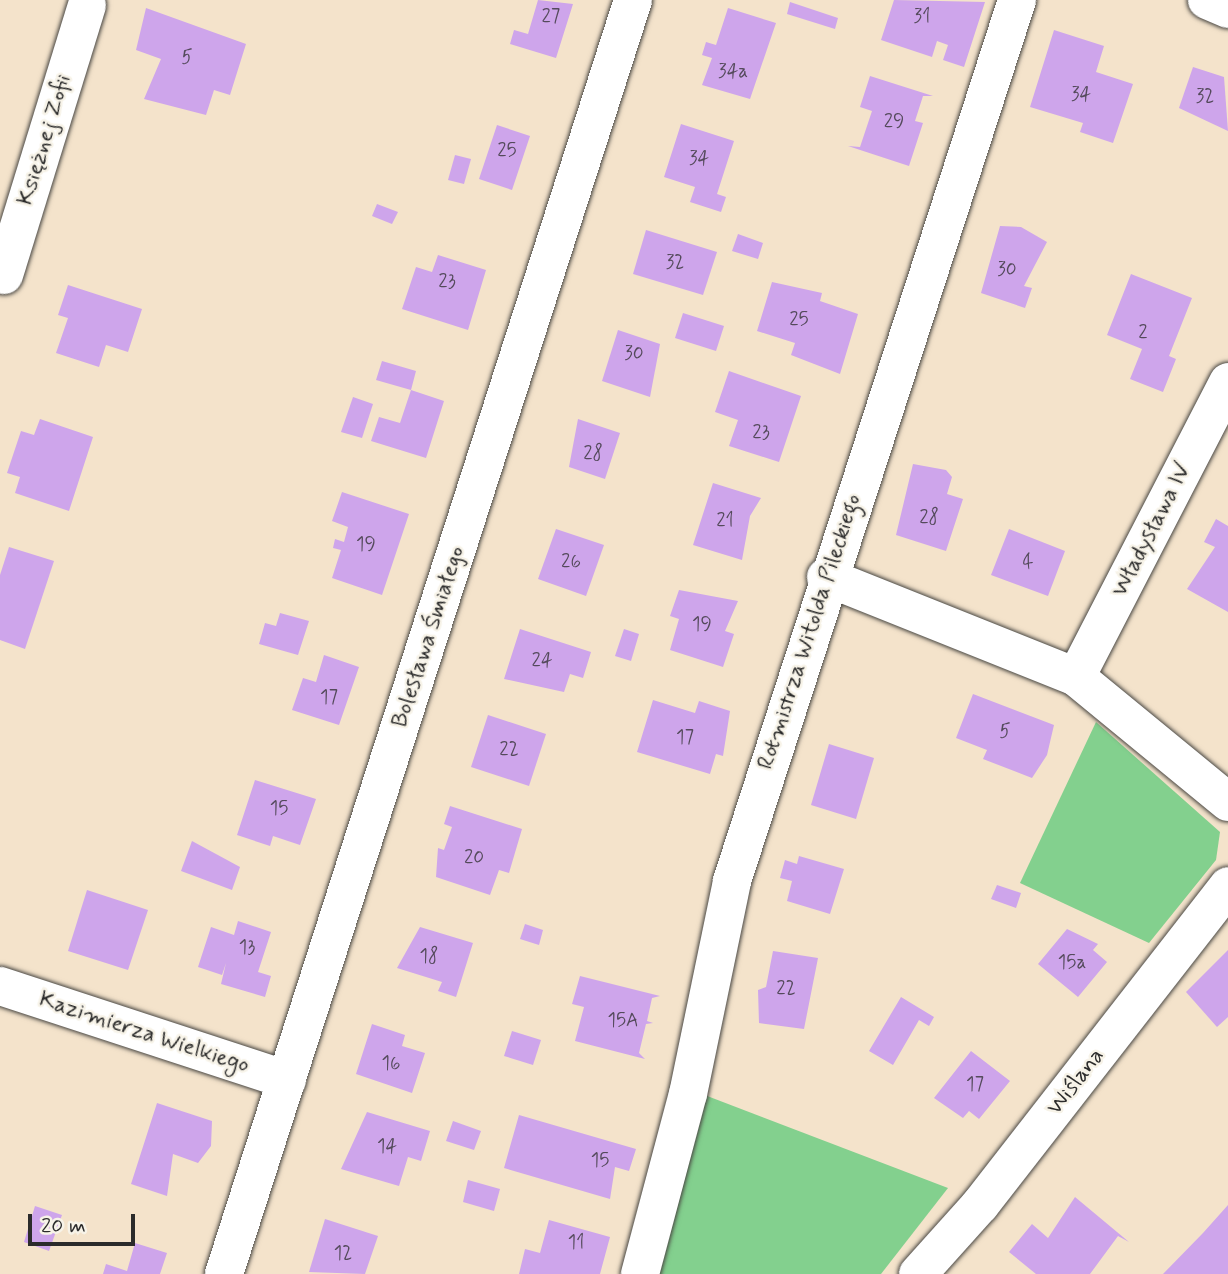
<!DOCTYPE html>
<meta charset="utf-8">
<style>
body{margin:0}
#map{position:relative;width:1228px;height:1274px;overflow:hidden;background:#f4e3cb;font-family:Mynerve,sans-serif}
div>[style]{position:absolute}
.green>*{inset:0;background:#83d08e}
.building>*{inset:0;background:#cea5eb}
.roads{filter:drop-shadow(0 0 2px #494743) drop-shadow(0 0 2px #494743)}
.minor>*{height:38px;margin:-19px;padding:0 19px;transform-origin:19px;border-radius:19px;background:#fff}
span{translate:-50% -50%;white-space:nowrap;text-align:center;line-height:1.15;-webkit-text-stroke:5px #f7f3e8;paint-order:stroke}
.number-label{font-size:19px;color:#544a5b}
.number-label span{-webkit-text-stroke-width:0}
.street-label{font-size:23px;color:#2b2b2b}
.scale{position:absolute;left:28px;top:1214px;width:107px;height:32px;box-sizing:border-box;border:4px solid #2b2b2b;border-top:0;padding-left:9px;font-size:21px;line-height:24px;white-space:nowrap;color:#2b2b2b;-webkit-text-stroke:5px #f7f3e8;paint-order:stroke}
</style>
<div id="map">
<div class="green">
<div style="clip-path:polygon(1096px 722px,1220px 832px,1216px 860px,1149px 943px,1020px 883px)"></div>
<div style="clip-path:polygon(702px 1094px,948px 1188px,881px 1274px,653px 1274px)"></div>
</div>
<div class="building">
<div style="clip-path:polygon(538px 0,573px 4px,556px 58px,510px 44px,514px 30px,528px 34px)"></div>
<div style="clip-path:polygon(894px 0,985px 2px,964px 67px,943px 60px,948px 45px,937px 41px,932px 57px,881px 40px)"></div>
<div style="clip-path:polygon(790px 2px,838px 18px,835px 29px,787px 14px)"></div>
<div style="clip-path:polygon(146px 8px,246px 44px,230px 95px,214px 90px,206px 115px,144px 99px,161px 59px,136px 50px)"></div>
<div style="clip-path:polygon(728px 8px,776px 23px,750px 99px,702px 85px,712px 58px,702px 55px,706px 42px,716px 45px)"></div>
<div style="clip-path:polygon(1054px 30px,1104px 46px,1096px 72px,1133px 84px,1113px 143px,1080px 132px,1083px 123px,1030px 107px)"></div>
<div style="clip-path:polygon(1193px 67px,1224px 77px,1228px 131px,1179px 108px)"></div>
<div style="clip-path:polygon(870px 76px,933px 96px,923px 96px,915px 121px,923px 123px,909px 166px,848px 146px,860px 147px,872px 111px,860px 107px)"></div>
<div style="clip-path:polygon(681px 124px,734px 141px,717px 194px,726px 197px,721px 212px,690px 202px,695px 187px,664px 177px)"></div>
<div style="clip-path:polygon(497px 125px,530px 136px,512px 190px,479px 179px)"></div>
<div style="clip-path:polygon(455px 155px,471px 159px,464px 184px,448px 180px)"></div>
<div style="clip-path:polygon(377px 204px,398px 212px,392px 224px,372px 216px)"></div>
<div style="clip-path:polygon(1000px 226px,1021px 227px,1047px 242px,1024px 286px,1032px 288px,1025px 308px,981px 293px)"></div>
<div style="clip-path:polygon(646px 230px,717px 252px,703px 295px,633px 274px)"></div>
<div style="clip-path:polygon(738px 234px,763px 243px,758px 259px,732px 251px)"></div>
<div style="clip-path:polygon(438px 255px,486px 270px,468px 330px,402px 309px,416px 267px,432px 272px)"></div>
<div style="clip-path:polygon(1131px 274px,1192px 298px,1169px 356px,1176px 359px,1163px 392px,1130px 379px,1142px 349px,1107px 335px)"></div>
<div style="clip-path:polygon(772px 282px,822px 293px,820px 301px,858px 314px,840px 374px,791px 355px,795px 343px,757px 331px)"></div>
<div style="clip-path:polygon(68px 285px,142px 309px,128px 352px,106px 345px,99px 367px,56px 353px,68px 318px,58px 315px)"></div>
<div style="clip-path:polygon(683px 313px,724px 326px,716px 351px,675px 338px)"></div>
<div style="clip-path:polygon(618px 330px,660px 344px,650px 397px,602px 381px)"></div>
<div style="clip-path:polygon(382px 361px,416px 371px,411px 390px,444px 401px,426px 458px,371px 441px,379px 417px,400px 423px,411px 390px,376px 380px)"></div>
<div style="clip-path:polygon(729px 371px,801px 396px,779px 462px,729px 446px,738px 420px,715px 412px)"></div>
<div style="clip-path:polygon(353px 397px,373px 404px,362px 438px,341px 432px)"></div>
<div style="clip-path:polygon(40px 419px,93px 437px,69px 511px,15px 493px,20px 477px,7px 473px,21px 431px,34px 435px)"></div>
<div style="clip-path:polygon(578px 419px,620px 433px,605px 479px,569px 467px)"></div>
<div style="clip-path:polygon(913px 464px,946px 470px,952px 477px,947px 494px,963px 499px,946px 551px,896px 535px)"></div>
<div style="clip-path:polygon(713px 483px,761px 498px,750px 516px,742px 560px,693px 545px)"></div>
<div style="clip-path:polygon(342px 492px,409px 514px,382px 595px,332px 578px,341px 550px,333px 548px,335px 539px,344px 542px,348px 527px,332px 521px)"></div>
<div style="clip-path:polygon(1216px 519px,1228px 526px,1228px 612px,1187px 589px,1215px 547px,1204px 542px)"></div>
<div style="clip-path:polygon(556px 529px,604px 545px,586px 596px,538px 579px)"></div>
<div style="clip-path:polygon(1009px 529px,1065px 551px,1048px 596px,991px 575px)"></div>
<div style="clip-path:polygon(9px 547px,54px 561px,25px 649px,0 640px,0 575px)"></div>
<div style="clip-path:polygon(679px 590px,738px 601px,725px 631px,734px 634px,723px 667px,670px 650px,679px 619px,670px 616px)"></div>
<div style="clip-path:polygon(280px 613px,309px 621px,298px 655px,259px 644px,265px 623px,276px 626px)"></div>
<div style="clip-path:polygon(520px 629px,591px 652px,583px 678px,570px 674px,564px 692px,504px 679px)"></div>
<div style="clip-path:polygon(624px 629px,639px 634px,631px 661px,615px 656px)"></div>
<div style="clip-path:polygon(324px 655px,359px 667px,339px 725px,292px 710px,303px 678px,316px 682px)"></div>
<div style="clip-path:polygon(973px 694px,1054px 725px,1047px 755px,1032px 778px,983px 759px,987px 750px,956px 738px)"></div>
<div style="clip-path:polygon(653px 700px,695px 713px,699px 701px,730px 711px,723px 756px,716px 754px,710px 774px,637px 752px)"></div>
<div style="clip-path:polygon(488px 715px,546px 734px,529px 786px,471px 767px)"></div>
<div style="clip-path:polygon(829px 744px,874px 758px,856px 819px,811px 805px)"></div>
<div style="clip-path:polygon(255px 780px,316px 799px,300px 845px,273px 836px,270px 846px,237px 835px)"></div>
<div style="clip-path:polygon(450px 806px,522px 829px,509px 873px,499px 870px,490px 895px,436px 877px,438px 848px,444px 850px,452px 827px,444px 824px)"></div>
<div style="clip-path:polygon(192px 841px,240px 867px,232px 890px,181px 871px)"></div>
<div style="clip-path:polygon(799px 856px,844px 869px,830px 914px,787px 901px,792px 881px,780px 878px,785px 860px,797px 864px)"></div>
<div style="clip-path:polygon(997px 885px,1021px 893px,1016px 908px,991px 899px)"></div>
<div style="clip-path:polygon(87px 890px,148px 910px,128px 970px,68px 951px)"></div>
<div style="clip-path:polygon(238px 921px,271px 932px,258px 972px,271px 976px,265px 997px,221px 984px,226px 963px,222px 975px,198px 967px,211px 927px,234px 935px)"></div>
<div style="clip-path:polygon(525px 924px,543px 930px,539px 945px,520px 939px)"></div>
<div style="clip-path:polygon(420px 927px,473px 943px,456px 997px,438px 991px,442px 982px,397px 968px)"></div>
<div style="clip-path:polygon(1067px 929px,1098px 944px,1093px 950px,1107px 962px,1078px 997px,1038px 964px)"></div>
<div style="clip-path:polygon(1228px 950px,1228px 1017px,1217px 1027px,1186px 992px)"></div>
<div style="clip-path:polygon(773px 951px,818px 958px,804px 1029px,759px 1023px,758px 990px,766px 987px)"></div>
<div style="clip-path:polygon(580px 976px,660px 996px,652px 998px,647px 1021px,653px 1023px,646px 1024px,639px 1053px,645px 1059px,575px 1041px,584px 1007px,572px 1004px)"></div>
<div style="clip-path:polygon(901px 997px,934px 1017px,929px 1026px,919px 1020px,893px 1065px,869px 1051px)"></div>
<div style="clip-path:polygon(372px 1024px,405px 1035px,402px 1046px,425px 1053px,412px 1093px,356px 1074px)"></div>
<div style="clip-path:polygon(512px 1031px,541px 1040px,533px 1065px,504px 1056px)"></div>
<div style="clip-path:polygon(971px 1051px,1010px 1081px,979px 1119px,969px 1111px,963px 1118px,934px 1098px)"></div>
<div style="clip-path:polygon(157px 1103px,212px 1121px,211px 1146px,198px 1163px,173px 1154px,167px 1196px,131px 1184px)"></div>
<div style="clip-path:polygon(367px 1112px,430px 1131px,421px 1161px,408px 1157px,399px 1186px,341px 1169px)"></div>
<div style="clip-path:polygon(519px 1115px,636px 1149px,629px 1171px,615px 1167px,610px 1199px,504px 1168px)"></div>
<div style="clip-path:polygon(453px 1121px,481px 1131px,474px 1150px,446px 1141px)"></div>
<div style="clip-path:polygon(468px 1180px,500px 1189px,494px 1211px,463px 1202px)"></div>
<div style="clip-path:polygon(1075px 1197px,1129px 1242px,1118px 1236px,1090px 1274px,1036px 1274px,1009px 1252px,1032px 1224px,1048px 1238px)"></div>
<div style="clip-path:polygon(1228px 1205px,1228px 1274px,1163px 1274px,1203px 1233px)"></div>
<div style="clip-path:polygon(35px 1206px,62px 1215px,49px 1251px,24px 1242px)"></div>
<div style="clip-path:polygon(325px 1219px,378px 1236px,365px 1274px,309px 1272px)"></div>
<div style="clip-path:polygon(549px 1220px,610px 1237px,600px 1274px,519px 1274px,525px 1249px,540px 1253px)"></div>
<div style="clip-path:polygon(135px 1243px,167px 1253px,160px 1274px,103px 1274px,106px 1264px,127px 1271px)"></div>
</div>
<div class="roads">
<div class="minor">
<div style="left:1207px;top:0;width:23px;rotate:23deg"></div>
<div style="left:4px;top:275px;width:282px;rotate:-72.9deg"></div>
<div style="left:826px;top:577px;width:269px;rotate:21.8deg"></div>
<div style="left:1076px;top:677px;width:197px;rotate:39.4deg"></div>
<div style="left:1076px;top:677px;width:332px;rotate:-62.7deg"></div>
<div style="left:0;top:986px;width:302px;rotate:18.1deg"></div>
<div style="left:224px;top:1274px;width:1338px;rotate:-72.2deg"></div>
<div style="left:640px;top:1274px;width:186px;rotate:-75.1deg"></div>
<div style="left:688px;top:1094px;width:217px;rotate:-78.3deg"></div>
<div style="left:732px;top:881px;width:926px;rotate:-72.07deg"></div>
<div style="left:918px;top:1274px;width:93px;rotate:-48.1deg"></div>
<div style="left:980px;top:1205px;width:404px;rotate:-52.1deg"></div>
</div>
</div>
<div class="number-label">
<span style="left:551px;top:17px">27</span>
<span style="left:922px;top:17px">31</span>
<span style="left:187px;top:58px">5</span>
<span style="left:733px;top:72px">34a</span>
<span style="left:1081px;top:95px">34</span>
<span style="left:1205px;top:97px">32</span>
<span style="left:894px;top:122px">29</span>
<span style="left:507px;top:151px">25</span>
<span style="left:699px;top:159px">34</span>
<span style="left:675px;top:263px">32</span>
<span style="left:1007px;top:270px">30</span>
<span style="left:447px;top:282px">23</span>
<span style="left:799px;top:320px">25</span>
<span style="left:1143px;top:333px">2</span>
<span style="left:634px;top:354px">30</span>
<span style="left:761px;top:433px">23</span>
<span style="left:593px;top:454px">28</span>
<span style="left:929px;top:518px">28</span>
<span style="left:725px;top:521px">21</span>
<span style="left:366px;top:545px">19</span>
<span style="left:571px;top:562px">26</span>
<span style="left:1028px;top:563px">4</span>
<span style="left:702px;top:625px">19</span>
<span style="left:542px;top:661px">24</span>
<span style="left:329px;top:698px">17</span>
<span style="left:1005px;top:732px">5</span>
<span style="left:685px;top:738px">17</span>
<span style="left:509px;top:750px">22</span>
<span style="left:279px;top:809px">15</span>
<span style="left:474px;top:858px">20</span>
<span style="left:247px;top:948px">13</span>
<span style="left:429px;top:957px">18</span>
<span style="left:1072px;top:963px">15a</span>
<span style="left:786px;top:989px">22</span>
<span style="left:623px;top:1021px">15A</span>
<span style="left:391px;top:1064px">16</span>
<span style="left:975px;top:1085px">17</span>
<span style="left:387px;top:1147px">14</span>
<span style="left:600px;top:1161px">15</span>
<span style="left:576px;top:1243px">11</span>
<span style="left:343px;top:1254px">12</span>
</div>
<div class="street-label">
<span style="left:45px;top:140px;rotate:-73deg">Księżnej Zofii</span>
<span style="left:1152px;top:530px;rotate:-63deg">Władysława IV</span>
<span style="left:810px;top:632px;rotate:-72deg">Rotmistrza Witolda Pileckiego</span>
<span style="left:429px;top:637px;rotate:-72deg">Bolesława Śmiałego</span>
<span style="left:144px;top:1033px;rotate:18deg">Kazimierza Wielkiego</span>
<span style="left:1076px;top:1082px;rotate:-52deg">Wiślana</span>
</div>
<div class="scale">20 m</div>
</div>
